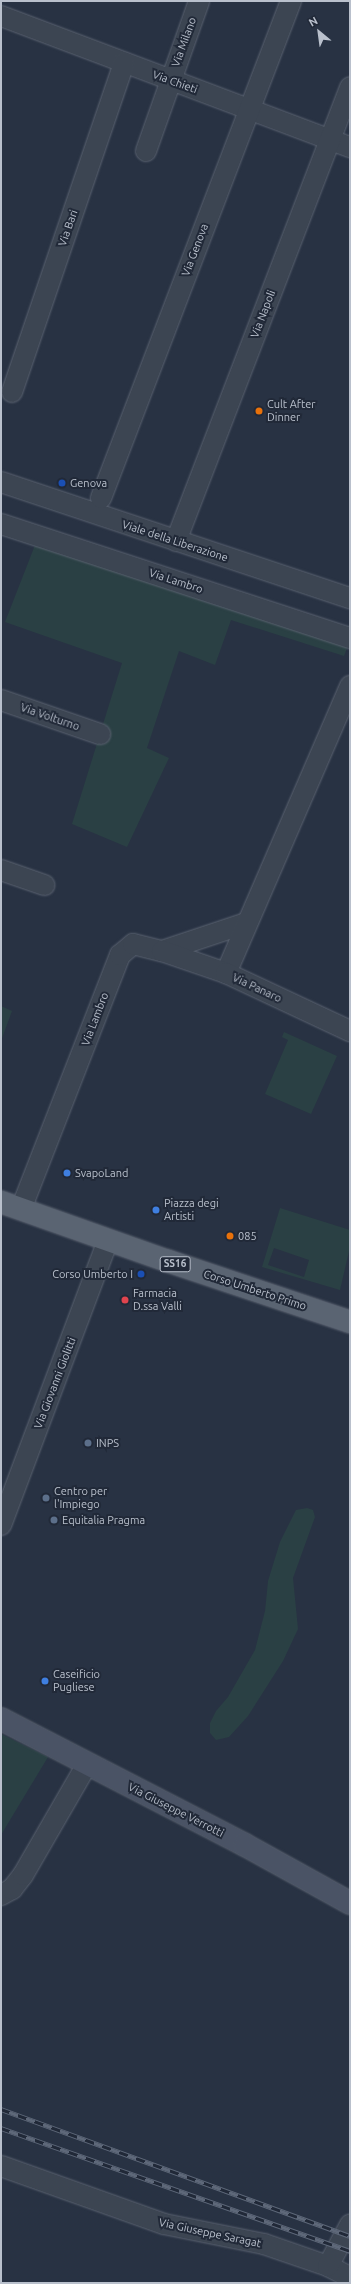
<!DOCTYPE html>
<style>
body{margin:0}
#map{position:relative;width:351px;height:2284px;overflow:hidden;background:#283243;font-family:Ubuntu,sans-serif}
div>[style]{position:absolute}
.green>*{inset:0;background:#2a4044}
.roads{filter:drop-shadow(0 0 1px #5a6270) drop-shadow(0 0 1px #5a6270)}
.street>*{height:20px;margin:-10px;padding:0 10px;transform-origin:10px;border-radius:10px;background:#3c4552}
.secondary>*{height:22px;margin:-11px;padding:0 11px;transform-origin:11px;border-radius:11px;background:#4a5365}
.primary>*{height:22px;margin:-11px;padding:0 11px;transform-origin:11px;border-radius:11px;background:#5a6472}
.rail>*{height:4.5px;margin-top:-2.25px;transform-origin:0;background:repeating-linear-gradient(90deg,#212938 0 9px,#5e6879 0 18px);box-sizing:border-box;border-block:1px solid #5e6879}
.dots>*{width:11px;height:11px;translate:-50% -50%;box-sizing:border-box;border:2px solid #212938;border-radius:50%}
span{translate:-50% -50%;white-space:nowrap;text-align:center;line-height:1.15;-webkit-text-stroke:4px #212938;paint-order:stroke}
.shield-label span{padding:1px 3px;background:#212938;border:1px solid;border-radius:3px;-webkit-text-stroke-width:0}
.shield-label{font-size:10px;color:#b9c0cc;font-weight:700}
.street-label{font-size:11px;color:#b9c0cc}
.poi-label{font-size:11px;color:#b9c0cc}
.left{translate:0 -50%;text-align:left}
.right{translate:-100% -50%;text-align:right}
.frame{position:absolute;inset:0;border:2px solid #b9c0cc;pointer-events:none}
.north{position:absolute;left:299px;top:12px;width:40px;height:40px;-webkit-text-stroke:3px #212938;paint-order:stroke;rotate:331deg;font-size:11px;font-weight:700;line-height:16px;text-align:center;color:#b9c0cc}
.north::after{content:'';display:block;margin:auto;width:14px;height:18px;background:#b9c0cc;clip-path:polygon(50% 0,100% 100%,50% 72%,0 100%)}
</style>
<div id="map">
<div class="green">
<div style="clip-path:polygon(37px 540px,349px 643px,344px 656px,231px 620px,215px 665px,179px 651px,147px 748px,169px 758px,127px 847px,72px 824px,122px 663px,5px 622px)"></div>
<div style="clip-path:polygon(1px 1006px,12px 1011px,1px 1041px)"></div>
<div style="clip-path:polygon(284px 1032px,337px 1056px,311px 1114px,265px 1094px,288px 1040px,282px 1037px)"></div>
<div style="clip-path:polygon(evenodd,280px 1208px,350px 1230px,350px 1247px,340px 1290px,262px 1267px,280px 1208px,274px 1248px,309px 1260px,304px 1277px,268px 1265px,274px 1248px)"></div>
<div style="clip-path:polygon(307px 1508px,313px 1510px,315px 1517px,293px 1578px,298px 1629px,283px 1661px,248px 1716px,229px 1737px,216px 1740px,210px 1733px,210px 1723px,216px 1711px,228px 1697px,255px 1650px,265px 1611px,268px 1581px,280px 1542px,296px 1510px)"></div>
<div style="clip-path:polygon(1px 1734px,48px 1757px,1px 1835px)"></div>
</div>
<div class="roads">
<div class="street">
<div style="left:1px;top:16px;width:373px;rotate:20.6deg"></div>
<div style="left:146px;top:151px;width:159px;rotate:-70.5deg"></div>
<div style="left:12px;top:392px;width:348px;rotate:-71.2deg"></div>
<div style="left:1px;top:482px;width:368px;rotate:18.4deg"></div>
<div style="left:101px;top:498px;width:532px;rotate:-69.08deg"></div>
<div style="left:1px;top:524px;width:367px;rotate:18.1deg"></div>
<div style="left:176px;top:541px;width:486px;rotate:-69deg"></div>
<div style="left:1px;top:700px;width:105px;rotate:19deg"></div>
<div style="left:1px;top:870px;width:46px;rotate:19.2deg"></div>
<div style="left:162px;top:951px;width:89px;rotate:-18.4deg"></div>
<div style="left:226px;top:973px;width:313px;rotate:-66.6deg"></div>
<div style="left:21px;top:1209px;width:273px;rotate:-68.7deg"></div>
<div style="left:120px;top:955px;width:17px;rotate:-40deg"></div>
<div style="left:133px;top:944px;width:30px;rotate:14deg"></div>
<div style="left:162px;top:951px;width:68px;rotate:19deg"></div>
<div style="left:226px;top:973px;width:137px;rotate:25.1deg"></div>
<div style="left:1px;top:1525px;width:304px;rotate:-69.4deg"></div>
<div style="left:1px;top:1895px;width:13px;rotate:-29deg"></div>
<div style="left:12px;top:1889px;width:18px;rotate:-52deg"></div>
<div style="left:23px;top:1875px;width:128px;rotate:-60deg"></div>
<div style="left:1px;top:2166px;width:173px;rotate:19.6deg"></div>
<div style="left:164px;top:2224px;width:102px;rotate:11.3deg"></div>
<div style="left:264px;top:2244px;width:68px;rotate:19deg"></div>
<div style="left:328px;top:2266px;width:25px;rotate:27deg"></div>
<div style="left:328px;top:2266px;width:47px;rotate:-61.8deg"></div>
</div>
<div class="secondary">
<div style="left:1px;top:1719px;width:275px;rotate:27.3deg"></div>
<div style="left:245px;top:1845px;width:120px;rotate:28.9deg"></div>
</div>
<div class="primary">
<div style="left:1px;top:1202px;width:177px;rotate:19.5deg"></div>
<div style="left:168px;top:1261px;width:192px;rotate:18.5deg"></div>
</div>
</div>
<div class="rail">
<div style="left:1px;top:2109px;width:371px;rotate:20deg"></div>
<div style="left:1px;top:2128px;width:370px;rotate:19.4deg"></div>
</div>
<div class="dots">
<div style="left:259px;top:411px;background:#e8710a"></div>
<div style="left:62px;top:483px;background:#1a4fb4"></div>
<div style="left:67px;top:1173px;background:#3f7fe0"></div>
<div style="left:156px;top:1210px;background:#3f7fe0"></div>
<div style="left:230px;top:1236px;background:#e8710a"></div>
<div style="left:141px;top:1274px;background:#1a4fb4"></div>
<div style="left:125px;top:1300px;background:#e0444e"></div>
<div style="left:88px;top:1443px;background:#5c6f8a"></div>
<div style="left:46px;top:1498px;background:#5c6f8a"></div>
<div style="left:54px;top:1520px;background:#5c6f8a"></div>
<div style="left:45px;top:1681px;background:#3f7fe0"></div>
</div>
<div class="shield-label">
<span style="left:175px;top:1264px">SS16</span>
</div>
<div class="street-label">
<span style="left:184px;top:42px;rotate:-70deg">Via Milano</span>
<span style="left:175px;top:82px;rotate:20deg">Via Chieti</span>
<span style="left:68px;top:228px;rotate:-71deg">Via Bari</span>
<span style="left:195px;top:250px;rotate:-69deg">Via Genova</span>
<span style="left:263px;top:314px;rotate:-69deg">Via Napoli</span>
<span style="left:175px;top:541px;rotate:18deg">Viale della Liberazione</span>
<span style="left:176px;top:581px;rotate:18deg">Via Lambro</span>
<span style="left:50px;top:717px;rotate:19deg">Via Volturno</span>
<span style="left:257px;top:988px;rotate:25deg">Via Panaro</span>
<span style="left:95px;top:1019px;rotate:-69deg">Via Lambro</span>
<span style="left:255px;top:1290px;rotate:18deg">Corso Umberto Primo</span>
<span style="left:55px;top:1383px;rotate:-69deg">Via Giovanni Giolitti</span>
<span style="left:176px;top:1810px;rotate:27deg">Via Giuseppe Verrotti</span>
<span style="left:210px;top:2233px;rotate:12deg">Via Giuseppe Saragat</span>
</div>
<div class="poi-label">
<span class="left" style="left:267px;top:411px">Cult After<br>Dinner</span>
<span class="left" style="left:70px;top:483px">Genova</span>
<span class="left" style="left:75px;top:1173px">SvapoLand</span>
<span class="left" style="left:164px;top:1210px">Piazza degi<br>Artisti</span>
<span class="left" style="left:238px;top:1236px">085</span>
<span class="right" style="left:133px;top:1274px">Corso Umberto I</span>
<span class="left" style="left:133px;top:1300px">Farmacia<br>D.ssa Valli</span>
<span class="left" style="left:96px;top:1443px">INPS</span>
<span class="left" style="left:54px;top:1498px">Centro per<br>l'Impiego</span>
<span class="left" style="left:62px;top:1520px">Equitalia Pragma</span>
<span class="left" style="left:53px;top:1681px">Caseificio<br>Pugliese</span>
</div>
<div class="frame"></div>
<div class="north">N</div>
</div>
